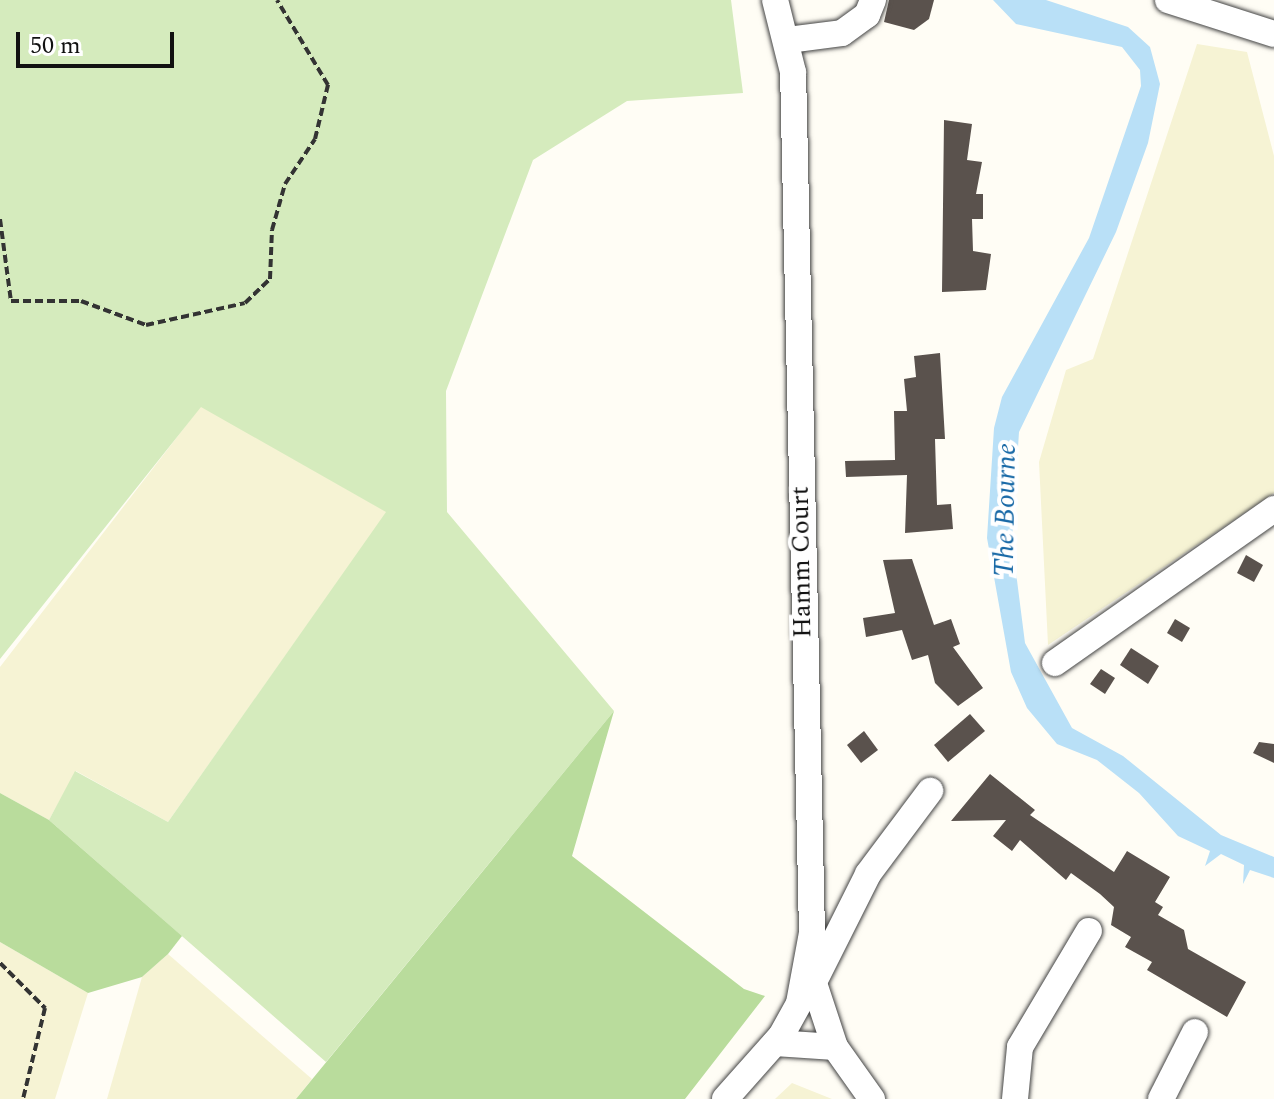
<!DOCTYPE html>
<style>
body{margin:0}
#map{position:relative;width:1274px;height:1099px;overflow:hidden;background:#fffdf5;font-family:Spectral,serif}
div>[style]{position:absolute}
.farmland>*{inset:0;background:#f6f3d4}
.green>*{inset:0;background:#d5ebbd}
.forest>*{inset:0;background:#b9dc9c}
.water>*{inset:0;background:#b9e0f7}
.building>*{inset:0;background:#5a524d}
.path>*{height:4px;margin-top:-2px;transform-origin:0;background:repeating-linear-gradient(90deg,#333 0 8px,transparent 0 12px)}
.roads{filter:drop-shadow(0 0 2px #444) drop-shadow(0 0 2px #444)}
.minor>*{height:26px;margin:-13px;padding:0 13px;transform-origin:13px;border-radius:13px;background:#fff}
span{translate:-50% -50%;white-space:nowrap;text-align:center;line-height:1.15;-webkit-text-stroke:8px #fff;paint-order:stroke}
.street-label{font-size:26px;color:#111}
.water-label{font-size:28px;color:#1768a6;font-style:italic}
.scale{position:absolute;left:16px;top:32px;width:158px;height:36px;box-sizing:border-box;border:4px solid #111;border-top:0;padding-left:10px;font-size:24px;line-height:28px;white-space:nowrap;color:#111;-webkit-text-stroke:6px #fff;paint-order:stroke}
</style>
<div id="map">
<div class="farmland">
<div style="clip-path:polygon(1197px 44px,1247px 52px,1274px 156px,1274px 493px,1048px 645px,1039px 462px,1066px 370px,1093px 359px)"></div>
<div style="clip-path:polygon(201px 406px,387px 512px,168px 822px,76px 771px,49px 820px,0 793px,0 667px)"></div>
<div style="clip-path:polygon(0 942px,88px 993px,55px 1099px,0 1099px)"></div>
<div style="clip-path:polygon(168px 954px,312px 1079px,296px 1099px,107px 1099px,142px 977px)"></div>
<div style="clip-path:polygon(792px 1083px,832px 1099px,775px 1099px)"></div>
</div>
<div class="green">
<div style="clip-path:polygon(0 0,731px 0,743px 93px,627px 101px,533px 160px,446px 391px,447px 512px,614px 711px,326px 1062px,49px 820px,75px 771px,168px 822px,386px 512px,201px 407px,0 659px)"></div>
</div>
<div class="forest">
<div style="clip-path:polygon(614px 711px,572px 856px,744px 989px,765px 996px,685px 1099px,296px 1099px)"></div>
<div style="clip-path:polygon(0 793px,49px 820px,182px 936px,168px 954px,142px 977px,88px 993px,0 942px)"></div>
</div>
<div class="water">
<div style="clip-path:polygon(993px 0,1046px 0,1128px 27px,1150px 47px,1160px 84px,1148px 143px,1116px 232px,1019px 432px,1012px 541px,1025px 643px,1072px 728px,1123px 756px,1221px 835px,1274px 857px,1274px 878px,1250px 870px,1243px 884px,1244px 865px,1221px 854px,1205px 866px,1210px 851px,1178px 836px,1139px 793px,1097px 760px,1057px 744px,1027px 708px,1011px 672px,987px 538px,994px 428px,1002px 397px,1089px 238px,1141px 86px,1140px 70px,1122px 47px,1016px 24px)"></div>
</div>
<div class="building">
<div style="clip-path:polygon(889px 0,934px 0,929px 19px,914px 30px,884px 22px)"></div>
<div style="clip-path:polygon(944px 120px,972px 124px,967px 160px,982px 162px,976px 194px,983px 194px,983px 219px,972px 219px,973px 251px,991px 254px,986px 290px,942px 292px)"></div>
<div style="clip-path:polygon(940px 353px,945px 439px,935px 439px,937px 505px,951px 504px,953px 529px,905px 533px,907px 475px,846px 477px,845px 461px,895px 460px,894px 411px,907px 411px,904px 379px,916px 377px,914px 356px)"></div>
<div style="clip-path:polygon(1246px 555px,1263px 565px,1254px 582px,1237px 573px)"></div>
<div style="clip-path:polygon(912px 559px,934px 625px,951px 619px,960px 644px,953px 647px,983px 688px,958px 706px,935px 683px,928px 655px,912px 660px,902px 630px,866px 637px,863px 618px,895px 613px,883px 560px)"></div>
<div style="clip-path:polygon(1175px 619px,1190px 628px,1182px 642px,1167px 633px)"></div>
<div style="clip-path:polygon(1131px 648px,1159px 666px,1148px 684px,1120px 665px)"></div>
<div style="clip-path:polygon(1101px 669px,1115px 678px,1105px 694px,1090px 684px)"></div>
<div style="clip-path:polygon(970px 714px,985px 731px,948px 762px,934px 745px)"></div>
<div style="clip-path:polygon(864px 731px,878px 750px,861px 763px,847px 745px)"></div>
<div style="clip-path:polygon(1259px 742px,1274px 744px,1274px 763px,1253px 753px)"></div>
<div style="clip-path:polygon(990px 774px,1035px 810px,1030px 815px,1114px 872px,1127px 851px,1170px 877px,1155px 902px,1163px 907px,1158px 915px,1184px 930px,1188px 949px,1246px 982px,1227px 1017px,1147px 970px,1152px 962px,1125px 947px,1131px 937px,1111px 925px,1114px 907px,1100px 894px,1071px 873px,1066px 880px,1020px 840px,1012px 851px,993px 836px,1006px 820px,951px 821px)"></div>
</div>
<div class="path">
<div style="left:0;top:219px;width:83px;rotate:82.4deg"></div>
<div style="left:11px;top:301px;width:70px"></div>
<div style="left:81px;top:301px;width:69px;rotate:20.3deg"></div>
<div style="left:146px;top:325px;width:101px;rotate:-12.5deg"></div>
<div style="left:245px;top:303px;width:35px;rotate:-44deg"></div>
<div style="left:270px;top:279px;width:49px;rotate:-87.7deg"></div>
<div style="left:272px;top:230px;width:48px;rotate:-74.2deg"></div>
<div style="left:285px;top:184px;width:54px;rotate:-56.3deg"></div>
<div style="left:315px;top:139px;width:56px;rotate:-76.5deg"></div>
<div style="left:328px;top:85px;width:99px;rotate:-121deg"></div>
<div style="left:0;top:963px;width:64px;rotate:45deg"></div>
<div style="left:45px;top:1008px;width:94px;rotate:103.6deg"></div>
</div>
<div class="roads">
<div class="minor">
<div style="left:1168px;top:0;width:111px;rotate:17.8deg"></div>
<div style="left:788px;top:40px;width:54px;rotate:-7.4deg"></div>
<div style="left:842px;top:33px;width:31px;rotate:-36deg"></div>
<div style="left:867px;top:15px;width:16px;rotate:-68deg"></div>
<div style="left:1055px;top:663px;width:268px;rotate:-35.1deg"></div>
<div style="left:810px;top:971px;width:80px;rotate:71.8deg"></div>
<div style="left:835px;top:1047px;width:64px;rotate:54.6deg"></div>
<div style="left:814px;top:982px;width:121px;rotate:-63.4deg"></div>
<div style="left:868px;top:874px;width:104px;rotate:-53.2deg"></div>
<div style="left:775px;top:1043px;width:60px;rotate:3.8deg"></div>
<div style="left:725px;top:1099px;width:84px;rotate:-48.4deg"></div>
<div style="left:781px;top:1036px;width:38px;rotate:-61deg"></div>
<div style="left:799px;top:1003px;width:71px;rotate:-79.5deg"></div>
<div style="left:812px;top:933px;width:861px;rotate:-91.26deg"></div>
<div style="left:793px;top:72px;width:74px;rotate:-104deg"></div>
<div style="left:1015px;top:1099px;width:52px;rotate:-84.5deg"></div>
<div style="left:1020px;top:1047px;width:135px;rotate:-59.3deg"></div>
<div style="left:1161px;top:1099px;width:75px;rotate:-63.1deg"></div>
</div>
</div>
<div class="street-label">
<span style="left:802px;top:562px;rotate:-91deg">Hamm Court</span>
</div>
<div class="water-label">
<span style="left:1006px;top:510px;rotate:-89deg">The Bourne</span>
</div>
<div class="scale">50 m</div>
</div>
